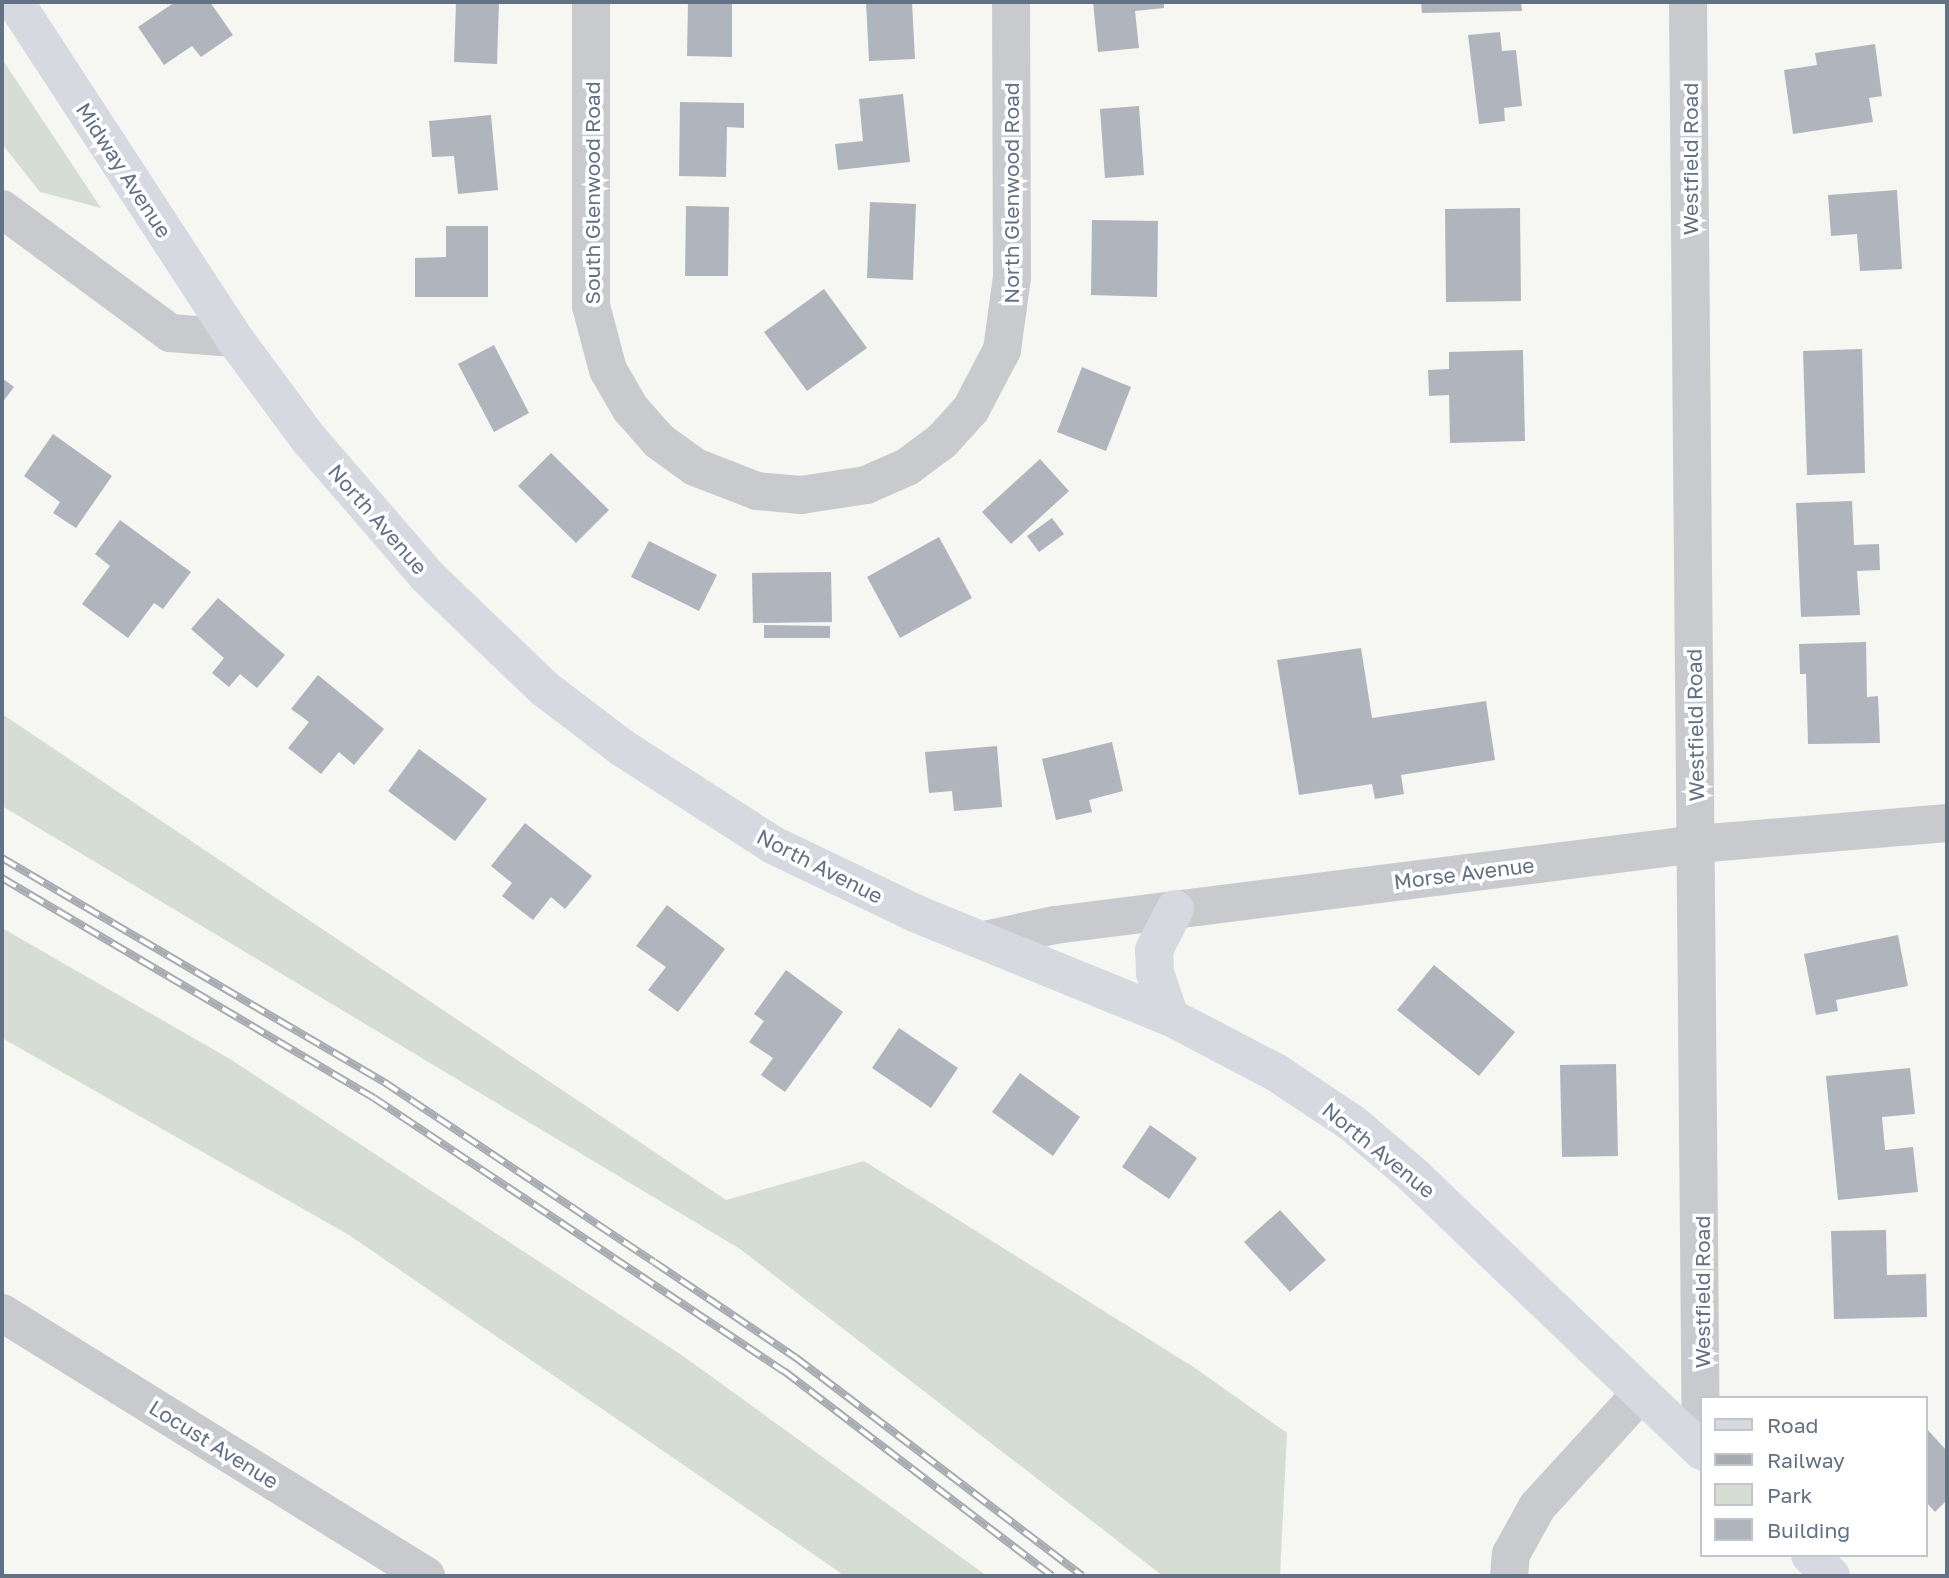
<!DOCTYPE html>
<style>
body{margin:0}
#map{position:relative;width:1949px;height:1578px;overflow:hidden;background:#f6f6f2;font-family:"Golos Text",sans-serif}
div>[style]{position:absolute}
.green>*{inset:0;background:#d6ded3}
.building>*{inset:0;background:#b0b5bd}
.minor>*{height:38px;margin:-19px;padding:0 19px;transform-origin:19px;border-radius:19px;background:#c8cace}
.major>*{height:38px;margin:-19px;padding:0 19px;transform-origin:19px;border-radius:19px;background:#d6d9df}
.rail>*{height:8px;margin-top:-4px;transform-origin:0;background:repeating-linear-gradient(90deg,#fff 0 16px,#a7abb2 0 32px);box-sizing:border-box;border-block:2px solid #a7abb2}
span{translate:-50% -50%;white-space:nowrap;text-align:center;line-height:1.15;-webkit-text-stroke:7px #fff;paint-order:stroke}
.street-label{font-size:21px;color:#637185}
.frame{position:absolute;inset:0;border:4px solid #637185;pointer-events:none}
.legend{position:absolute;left:1700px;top:1396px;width:228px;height:161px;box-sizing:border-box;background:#fff;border:2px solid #c1c6ce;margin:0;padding:9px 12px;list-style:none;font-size:21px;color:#637185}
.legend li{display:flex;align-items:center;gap:14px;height:35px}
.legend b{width:35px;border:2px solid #c1c6ce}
</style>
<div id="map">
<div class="green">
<div style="clip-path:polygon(2px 59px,101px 208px,40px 192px,2px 144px)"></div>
<div style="clip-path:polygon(2px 714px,726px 1200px,864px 1161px,1195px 1368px,1287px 1433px,1280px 1576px,1163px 1576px,740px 1249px,2px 806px)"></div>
<div style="clip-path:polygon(2px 928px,230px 1059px,683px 1356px,987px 1576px,845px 1576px,349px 1235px,2px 1038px)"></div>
</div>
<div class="building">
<div style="clip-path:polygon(175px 2px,210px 2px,233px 35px,201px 57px,192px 46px,164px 65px,138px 27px)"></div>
<div style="clip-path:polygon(456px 2px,499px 2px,497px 64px,454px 62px)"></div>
<div style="clip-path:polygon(688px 2px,732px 2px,732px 57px,687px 56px)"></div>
<div style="clip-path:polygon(866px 2px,912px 2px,915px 59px,869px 61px)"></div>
<div style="clip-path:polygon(1093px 2px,1164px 2px,1164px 8px,1135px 11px,1139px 48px,1098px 52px)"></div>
<div style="clip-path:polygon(1421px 2px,1521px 2px,1522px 11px,1422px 13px)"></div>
<div style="clip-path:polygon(1500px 32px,1502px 51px,1516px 50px,1522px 106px,1504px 108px,1505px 121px,1479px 124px,1468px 35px)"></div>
<div style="clip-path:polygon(1875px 44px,1882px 96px,1869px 98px,1873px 122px,1793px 134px,1784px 70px,1817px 65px,1815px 53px)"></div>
<div style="clip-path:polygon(903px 94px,910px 162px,838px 170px,835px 144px,863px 141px,859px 99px)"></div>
<div style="clip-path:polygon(680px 102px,744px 103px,744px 128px,727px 127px,726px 177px,679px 176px)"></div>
<div style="clip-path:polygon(1139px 106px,1144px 175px,1105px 178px,1100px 109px)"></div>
<div style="clip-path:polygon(491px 115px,498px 190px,458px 194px,454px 156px,432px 157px,429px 121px)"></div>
<div style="clip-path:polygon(1897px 190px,1902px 269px,1860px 271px,1857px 234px,1831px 236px,1828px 195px)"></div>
<div style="clip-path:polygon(870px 202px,916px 204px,913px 280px,867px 278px)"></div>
<div style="clip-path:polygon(686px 206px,729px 207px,728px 276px,685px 276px)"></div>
<div style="clip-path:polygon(1520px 208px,1521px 301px,1446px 302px,1445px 209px)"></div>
<div style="clip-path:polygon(1092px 220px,1158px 221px,1157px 297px,1091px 295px)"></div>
<div style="clip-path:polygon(446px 226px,488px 226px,488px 297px,415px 297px,415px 258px,446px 257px)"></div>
<div style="clip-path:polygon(824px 289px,867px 348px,807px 391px,764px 332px)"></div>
<div style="clip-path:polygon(494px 345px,529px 413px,494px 432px,458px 364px)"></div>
<div style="clip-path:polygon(1862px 349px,1865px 473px,1807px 475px,1803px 351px)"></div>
<div style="clip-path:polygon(1523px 350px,1525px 441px,1450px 443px,1449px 395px,1429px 396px,1428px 370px,1449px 369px,1449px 352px)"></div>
<div style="clip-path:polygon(1082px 367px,1131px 387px,1106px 451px,1057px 432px)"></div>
<div style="clip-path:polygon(2px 378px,14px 387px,2px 403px)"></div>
<div style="clip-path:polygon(53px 434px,112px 476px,76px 528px,53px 513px,60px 502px,24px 476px)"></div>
<div style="clip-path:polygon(551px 453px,609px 510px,576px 543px,518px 486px)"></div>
<div style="clip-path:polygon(1040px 459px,1069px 491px,1011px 544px,982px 512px)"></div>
<div style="clip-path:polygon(1852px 501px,1854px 545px,1879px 544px,1880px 570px,1857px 571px,1860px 615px,1801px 617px,1796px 503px)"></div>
<div style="clip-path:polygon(1052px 518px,1064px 534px,1039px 552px,1027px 536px)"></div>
<div style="clip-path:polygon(120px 520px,191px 572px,163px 609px,154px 603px,128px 638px,82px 604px,110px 566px,95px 554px)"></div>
<div style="clip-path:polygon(939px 537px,972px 598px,900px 638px,867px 577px)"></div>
<div style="clip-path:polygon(649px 541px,717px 575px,699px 611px,631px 577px)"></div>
<div style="clip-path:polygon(831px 572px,832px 622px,753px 623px,752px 573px)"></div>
<div style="clip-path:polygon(218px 598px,285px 655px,257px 688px,240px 674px,229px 687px,212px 673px,224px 658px,191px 629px)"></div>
<div style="clip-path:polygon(764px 625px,830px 626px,830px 638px,764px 638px)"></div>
<div style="clip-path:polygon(1866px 642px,1867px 697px,1878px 696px,1880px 743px,1808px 744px,1806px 674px,1800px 674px,1799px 644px)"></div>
<div style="clip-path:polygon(1361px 648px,1372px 718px,1486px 701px,1495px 760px,1401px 775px,1404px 794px,1375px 799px,1372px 784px,1299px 795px,1277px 660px)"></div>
<div style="clip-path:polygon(318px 675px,384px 729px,354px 765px,339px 752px,321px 774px,288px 748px,309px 722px,291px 709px)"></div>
<div style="clip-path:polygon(1112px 742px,1123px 791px,1089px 800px,1092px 812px,1056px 820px,1042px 759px)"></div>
<div style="clip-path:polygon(997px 746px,1002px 807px,954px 811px,952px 791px,929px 793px,925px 752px)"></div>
<div style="clip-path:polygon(419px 749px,487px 799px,455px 841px,388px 791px)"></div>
<div style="clip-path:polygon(525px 823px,592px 876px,565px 909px,551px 897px,533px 920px,502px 896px,512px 883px,491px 866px)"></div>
<div style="clip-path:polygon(667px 905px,725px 949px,678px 1012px,648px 990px,666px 967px,636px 946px)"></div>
<div style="clip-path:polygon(1898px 935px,1908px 986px,1836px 1000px,1838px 1011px,1816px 1015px,1804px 954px)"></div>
<div style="clip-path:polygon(1434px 965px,1515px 1032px,1479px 1076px,1397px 1010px)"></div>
<div style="clip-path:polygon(786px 970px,843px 1012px,785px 1092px,761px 1075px,773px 1058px,749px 1042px,764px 1021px,754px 1014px)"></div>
<div style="clip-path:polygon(899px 1028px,958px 1068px,931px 1108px,872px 1068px)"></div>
<div style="clip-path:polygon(1616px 1064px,1618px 1156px,1562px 1157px,1560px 1065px)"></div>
<div style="clip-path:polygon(1910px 1068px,1915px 1114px,1882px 1117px,1885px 1150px,1913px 1147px,1918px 1192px,1838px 1200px,1826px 1076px)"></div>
<div style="clip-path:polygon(1020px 1073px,1080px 1117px,1053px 1156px,992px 1112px)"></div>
<div style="clip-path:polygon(1150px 1125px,1197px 1158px,1169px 1199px,1122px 1167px)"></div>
<div style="clip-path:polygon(1280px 1210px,1326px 1260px,1290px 1292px,1244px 1242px)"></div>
<div style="clip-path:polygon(1886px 1230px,1887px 1275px,1926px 1274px,1927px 1317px,1834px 1319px,1831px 1231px)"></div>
<div style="clip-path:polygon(1926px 1428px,1947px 1451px,1947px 1500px,1935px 1512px,1926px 1502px)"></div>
</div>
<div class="minor">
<div style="left:591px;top:2px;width:304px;rotate:90deg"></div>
<div style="left:591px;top:306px;width:66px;rotate:75.1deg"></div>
<div style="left:608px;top:370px;width:44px;rotate:59.9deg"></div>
<div style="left:630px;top:408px;width:44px;rotate:48.7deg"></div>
<div style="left:659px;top:441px;width:44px;rotate:35.8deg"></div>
<div style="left:695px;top:467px;width:66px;rotate:21.2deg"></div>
<div style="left:757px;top:491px;width:44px;rotate:5.2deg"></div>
<div style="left:801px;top:495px;width:66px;rotate:-8.7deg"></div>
<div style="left:866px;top:485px;width:45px;rotate:-23.7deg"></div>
<div style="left:907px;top:467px;width:44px;rotate:-36.6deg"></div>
<div style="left:942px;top:441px;width:43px;rotate:-47.8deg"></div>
<div style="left:971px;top:409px;width:67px;rotate:-62.3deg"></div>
<div style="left:1002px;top:350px;width:74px;rotate:-82.2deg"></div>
<div style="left:1012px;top:277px;width:275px;rotate:-90.2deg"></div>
<div style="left:1688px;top:2px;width:1447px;rotate:89.49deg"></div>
<div style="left:2px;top:209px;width:209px;rotate:36.4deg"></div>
<div style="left:170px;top:333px;width:64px;rotate:4.5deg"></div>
<div style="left:984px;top:940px;width:73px;rotate:-11.9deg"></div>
<div style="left:1055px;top:925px;width:647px;rotate:-7.19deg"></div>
<div style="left:1697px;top:844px;width:251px;rotate:-4.8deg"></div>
<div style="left:2px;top:1313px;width:499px;rotate:31.8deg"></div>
<div style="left:1509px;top:1576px;width:22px;rotate:-85deg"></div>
<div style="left:1511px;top:1554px;width:54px;rotate:-61deg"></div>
<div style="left:1537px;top:1507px;width:154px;rotate:-47.6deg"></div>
</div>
<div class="major">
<div style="left:15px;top:2px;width:401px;rotate:56.9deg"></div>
<div style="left:234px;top:338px;width:124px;rotate:53.5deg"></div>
<div style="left:308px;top:438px;width:182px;rotate:49.2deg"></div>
<div style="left:427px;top:576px;width:163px;rotate:43.8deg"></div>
<div style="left:545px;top:689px;width:96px;rotate:37.3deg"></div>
<div style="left:621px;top:747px;width:181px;rotate:32.8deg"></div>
<div style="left:773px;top:845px;width:160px;rotate:25.6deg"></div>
<div style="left:917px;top:914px;width:273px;rotate:22.2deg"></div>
<div style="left:1170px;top:1017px;width:121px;rotate:27.6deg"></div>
<div style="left:1277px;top:1073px;width:90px;rotate:33.7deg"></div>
<div style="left:1352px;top:1123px;width:80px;rotate:40.4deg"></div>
<div style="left:1413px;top:1175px;width:400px;rotate:43.7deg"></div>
<div style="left:1170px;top:1017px;width:46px;rotate:-108.8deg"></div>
<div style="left:1155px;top:973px;width:23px;rotate:-92deg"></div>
<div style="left:1154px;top:950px;width:46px;rotate:-62.9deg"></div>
<div style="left:1810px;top:1555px;width:30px;rotate:45deg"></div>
</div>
<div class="rail">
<div style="left:2px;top:858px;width:443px;rotate:30.4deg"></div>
<div style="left:384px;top:1082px;width:324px;rotate:33.7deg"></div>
<div style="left:654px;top:1262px;width:170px;rotate:34deg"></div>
<div style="left:795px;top:1357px;width:361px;rotate:37.3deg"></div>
<div style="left:2px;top:878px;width:432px;rotate:30.6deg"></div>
<div style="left:374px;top:1098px;width:493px;rotate:33.7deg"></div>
<div style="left:784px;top:1371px;width:337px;rotate:37.4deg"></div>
</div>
<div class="street-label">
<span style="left:1690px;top:159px;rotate:-90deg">Westfield Road</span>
<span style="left:124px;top:170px;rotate:57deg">Midway Avenue</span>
<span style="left:592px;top:193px;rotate:-90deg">South Glenwood Road</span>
<span style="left:1011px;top:193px;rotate:-90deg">North Glenwood Road</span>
<span style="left:378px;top:519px;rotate:49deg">North Avenue</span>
<span style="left:1695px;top:725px;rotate:-91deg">Westfield Road</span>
<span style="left:820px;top:866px;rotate:27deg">North Avenue</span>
<span style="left:1464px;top:873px;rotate:-7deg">Morse Avenue</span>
<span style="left:1379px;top:1150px;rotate:39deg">North Avenue</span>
<span style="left:1702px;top:1292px;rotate:-90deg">Westfield Road</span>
<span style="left:214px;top:1444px;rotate:32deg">Locust Avenue</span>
</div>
<div class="frame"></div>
<ul class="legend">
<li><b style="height:9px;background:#d6d9df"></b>Road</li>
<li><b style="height:9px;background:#a7abb2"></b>Railway</li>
<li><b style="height:19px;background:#d6ded3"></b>Park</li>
<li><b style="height:19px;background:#b0b5bd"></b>Building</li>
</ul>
</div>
